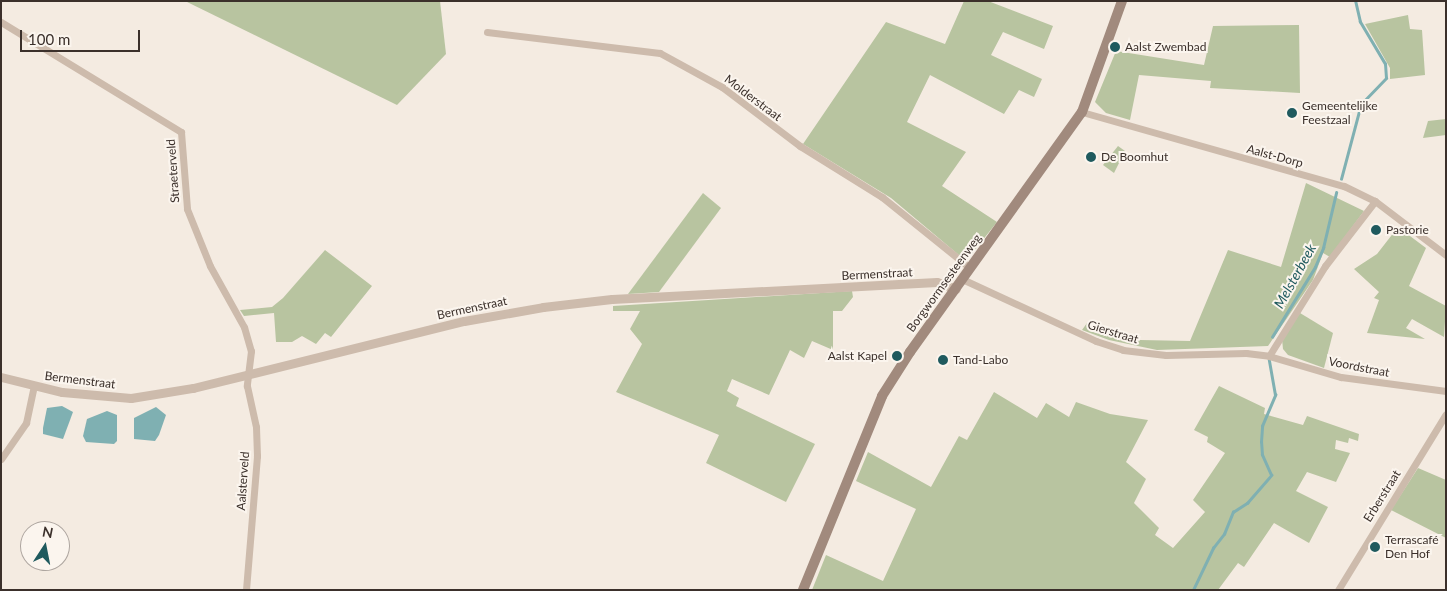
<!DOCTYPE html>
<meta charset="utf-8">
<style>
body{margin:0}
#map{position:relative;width:1447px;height:591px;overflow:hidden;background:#f4ebe1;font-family:Lato,sans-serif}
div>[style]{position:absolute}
.green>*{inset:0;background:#b8c4a0}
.water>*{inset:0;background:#7fb0b2}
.stream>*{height:2.5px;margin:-1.25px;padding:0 1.25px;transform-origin:1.25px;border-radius:1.25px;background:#7fb0b2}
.minor>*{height:7px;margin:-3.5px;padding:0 3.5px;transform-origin:3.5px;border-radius:3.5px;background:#cdbbac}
.tertiary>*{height:9px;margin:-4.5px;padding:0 4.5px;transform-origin:4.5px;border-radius:4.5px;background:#cdbbac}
.secondary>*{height:10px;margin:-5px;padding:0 5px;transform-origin:5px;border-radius:5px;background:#a18a7d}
.dots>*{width:14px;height:14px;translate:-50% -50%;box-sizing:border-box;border:2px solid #fbf5ee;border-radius:50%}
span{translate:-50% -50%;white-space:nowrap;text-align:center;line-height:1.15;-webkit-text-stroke:4px #fbf5ee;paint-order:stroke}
.poi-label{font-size:12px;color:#3b302b}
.left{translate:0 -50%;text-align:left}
.right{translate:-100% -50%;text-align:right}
.street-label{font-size:12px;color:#3b302b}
.water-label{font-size:14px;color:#1f5a5e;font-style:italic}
.frame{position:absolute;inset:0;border:2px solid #3b302b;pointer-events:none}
.north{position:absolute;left:20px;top:521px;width:50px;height:50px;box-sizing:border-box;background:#fbf5ee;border:1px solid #aea6a0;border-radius:50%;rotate:11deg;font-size:14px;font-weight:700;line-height:20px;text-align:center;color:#3b302b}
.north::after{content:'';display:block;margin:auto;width:18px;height:22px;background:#1f5a5e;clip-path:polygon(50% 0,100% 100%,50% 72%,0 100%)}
.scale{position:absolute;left:20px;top:30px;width:120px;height:22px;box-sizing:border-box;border:2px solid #3b302b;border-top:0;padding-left:6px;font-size:15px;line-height:18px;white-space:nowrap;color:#3b302b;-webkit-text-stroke:4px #fbf5ee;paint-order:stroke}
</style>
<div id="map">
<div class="green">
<div style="clip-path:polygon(185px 1px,440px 1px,446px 54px,397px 105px)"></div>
<div style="clip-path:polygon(964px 1px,988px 1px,1053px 26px,1044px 49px,1003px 32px,991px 55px,1042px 79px,1034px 97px,1019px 90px,1004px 114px,930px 75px,907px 122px,966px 152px,942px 186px,997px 222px,966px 261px,891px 198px,803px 144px,886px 22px,945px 44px)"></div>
<div style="clip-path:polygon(1408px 15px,1410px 29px,1422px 30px,1425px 75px,1390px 79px,1390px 68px,1365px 24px)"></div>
<div style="clip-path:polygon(1299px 25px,1300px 93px,1210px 88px,1211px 81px,1139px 75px,1130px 120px,1106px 113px,1095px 102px,1116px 51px,1204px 65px,1213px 26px)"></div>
<div style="clip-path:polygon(1446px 119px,1446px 135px,1423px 138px,1428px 121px)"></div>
<div style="clip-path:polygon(1118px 146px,1125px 151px,1114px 173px,1103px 165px)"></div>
<div style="clip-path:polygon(1306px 183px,1364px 211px,1330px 257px,1323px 253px,1313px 280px,1268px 346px,1157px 350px,1109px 340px,1082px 330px,1087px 323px,1140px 340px,1190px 341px,1228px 250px,1281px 267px)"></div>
<div style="clip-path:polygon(703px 193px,721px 208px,659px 292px,628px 294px)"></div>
<div style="clip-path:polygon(1398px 227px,1426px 248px,1409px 286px,1446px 306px,1444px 337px,1412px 319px,1406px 328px,1425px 339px,1367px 333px,1379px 300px,1374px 298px,1379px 292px,1354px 269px,1377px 254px)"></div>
<div style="clip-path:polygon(325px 250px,372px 286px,331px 337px,325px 333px,316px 344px,302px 336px,292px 342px,276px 342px,274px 313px,244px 316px,240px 310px,272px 307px,283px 298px)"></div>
<div style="clip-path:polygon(852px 291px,853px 297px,842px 311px,833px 311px,833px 350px,812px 341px,804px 358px,790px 350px,769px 395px,732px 379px,727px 391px,739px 398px,736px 406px,815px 444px,786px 502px,706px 463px,719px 435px,616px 392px,642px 344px,630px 329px,640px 311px,613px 311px,613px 306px)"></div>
<div style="clip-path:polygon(1300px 313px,1333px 333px,1324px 368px,1288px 355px,1283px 349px,1282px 339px)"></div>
<div style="clip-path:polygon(1219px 386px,1265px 408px,1264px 414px,1303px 425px,1307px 416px,1359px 434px,1358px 441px,1349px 438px,1348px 443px,1336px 440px,1335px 449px,1350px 453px,1336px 482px,1307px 472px,1296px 491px,1328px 507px,1309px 543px,1274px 523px,1244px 567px,1238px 563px,1218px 590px,812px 590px,826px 555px,883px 581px,916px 509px,856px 481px,868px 452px,931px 487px,959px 436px,967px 440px,994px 392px,1037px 418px,1046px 403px,1069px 417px,1076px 402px,1110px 414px,1148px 420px,1126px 462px,1146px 479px,1134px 503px,1159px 528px,1155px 535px,1173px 548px,1205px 512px,1193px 500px,1225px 453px,1207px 442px,1208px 437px,1194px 430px)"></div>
<div style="clip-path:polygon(1418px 468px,1446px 480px,1446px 538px,1391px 510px)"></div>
</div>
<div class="water">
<div style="clip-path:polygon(62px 406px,73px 412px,63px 439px,43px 434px,43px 428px,47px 408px)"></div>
<div style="clip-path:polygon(156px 407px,166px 415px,159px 435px,155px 441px,134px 439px,134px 418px)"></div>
<div style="clip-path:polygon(107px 411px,117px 415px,117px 441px,114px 444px,86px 442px,83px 436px,87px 419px)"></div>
</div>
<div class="stream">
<div style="left:1341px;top:179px;width:78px;rotate:-75.1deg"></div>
<div style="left:1361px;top:104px;width:36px;rotate:-46deg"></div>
<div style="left:1386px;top:78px;width:14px;rotate:-94deg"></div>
<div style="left:1385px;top:64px;width:49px;rotate:-120.8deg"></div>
<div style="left:1360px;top:22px;width:22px;rotate:-103deg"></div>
<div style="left:1272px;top:337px;width:82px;rotate:-58.4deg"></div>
<div style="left:1315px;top:267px;width:21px;rotate:-67deg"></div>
<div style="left:1323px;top:248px;width:57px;rotate:-76.7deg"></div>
<div style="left:1193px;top:590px;width:47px;rotate:-64.5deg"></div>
<div style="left:1213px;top:548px;width:18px;rotate:-52deg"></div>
<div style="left:1224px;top:534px;width:24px;rotate:-68deg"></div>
<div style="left:1233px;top:512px;width:17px;rotate:-33deg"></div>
<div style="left:1247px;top:503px;width:37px;rotate:-49deg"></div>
<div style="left:1271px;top:475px;width:22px;rotate:-114deg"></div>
<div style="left:1262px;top:455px;width:13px;rotate:-94deg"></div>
<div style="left:1261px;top:442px;width:16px;rotate:-86deg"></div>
<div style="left:1262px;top:426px;width:34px;rotate:-67deg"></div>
<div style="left:1275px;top:395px;width:35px;rotate:-100deg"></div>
</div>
<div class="minor">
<div style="left:1px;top:22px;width:211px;rotate:31.4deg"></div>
<div style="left:181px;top:132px;width:77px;rotate:85.5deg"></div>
<div style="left:187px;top:209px;width:61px;rotate:68deg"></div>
<div style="left:210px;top:266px;width:70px;rotate:60.9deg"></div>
<div style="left:244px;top:327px;width:25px;rotate:74deg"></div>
<div style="left:251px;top:351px;width:35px;rotate:97deg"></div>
<div style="left:247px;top:386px;width:42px;rotate:77.6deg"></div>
<div style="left:256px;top:427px;width:29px;rotate:88deg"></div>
<div style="left:257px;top:456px;width:134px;rotate:94.7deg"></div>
<div style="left:487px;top:32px;width:174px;rotate:6.9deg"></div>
<div style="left:660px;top:53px;width:71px;rotate:28.7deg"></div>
<div style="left:722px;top:87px;width:98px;rotate:37.1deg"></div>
<div style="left:800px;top:146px;width:97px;rotate:31.9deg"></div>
<div style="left:882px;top:197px;width:113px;rotate:38.9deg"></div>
<div style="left:1082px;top:112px;width:272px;rotate:15.8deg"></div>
<div style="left:1344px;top:186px;width:34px;rotate:26deg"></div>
<div style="left:1375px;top:201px;width:89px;rotate:37.3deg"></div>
<div style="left:962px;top:279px;width:148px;rotate:24.8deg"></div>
<div style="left:1096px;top:341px;width:28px;rotate:18deg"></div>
<div style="left:1123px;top:350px;width:43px;rotate:6.6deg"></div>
<div style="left:1166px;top:355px;width:80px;rotate:-1.4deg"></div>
<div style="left:1246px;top:353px;width:23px;rotate:7deg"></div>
<div style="left:1269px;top:356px;width:75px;rotate:16.3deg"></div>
<div style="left:1341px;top:377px;width:106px;rotate:7.6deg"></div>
<div style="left:1269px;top:356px;width:106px;rotate:-58.1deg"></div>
<div style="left:1325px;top:266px;width:82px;rotate:-52.4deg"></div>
<div style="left:1px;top:459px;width:44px;rotate:-55.2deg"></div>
<div style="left:26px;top:423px;width:38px;rotate:-78deg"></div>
<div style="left:1338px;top:590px;width:206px;rotate:-58.5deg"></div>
</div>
<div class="tertiary">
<div style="left:1px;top:377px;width:63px;rotate:13.8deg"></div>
<div style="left:62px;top:392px;width:69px;rotate:5deg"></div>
<div style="left:131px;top:398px;width:63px;rotate:-9.2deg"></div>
<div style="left:193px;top:388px;width:279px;rotate:-13.9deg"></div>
<div style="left:464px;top:321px;width:80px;rotate:-10deg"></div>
<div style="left:543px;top:307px;width:69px;rotate:-6.6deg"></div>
<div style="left:612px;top:299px;width:325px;rotate:-3deg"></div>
<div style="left:937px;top:282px;width:20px;rotate:20deg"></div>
</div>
<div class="secondary">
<div style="left:803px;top:590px;width:209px;rotate:-67.8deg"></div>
<div style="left:882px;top:396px;width:52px;rotate:-57.5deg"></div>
<div style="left:910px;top:352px;width:295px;rotate:-54.4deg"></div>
<div style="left:1082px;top:112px;width:118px;rotate:-70.2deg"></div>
</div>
<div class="dots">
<div style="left:1115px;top:47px;background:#1f5a5e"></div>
<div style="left:1292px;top:113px;background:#1f5a5e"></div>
<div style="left:1091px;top:157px;background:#1f5a5e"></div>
<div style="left:1376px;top:230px;background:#1f5a5e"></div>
<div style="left:897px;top:356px;background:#1f5a5e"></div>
<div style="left:943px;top:360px;background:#1f5a5e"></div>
<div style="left:1375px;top:547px;background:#1f5a5e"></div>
</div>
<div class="poi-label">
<span class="left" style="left:1125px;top:47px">Aalst Zwembad</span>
<span class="left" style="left:1302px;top:113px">Gemeentelijke<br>Feestzaal</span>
<span class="left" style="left:1101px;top:157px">De Boomhut</span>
<span class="left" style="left:1386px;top:230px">Pastorie</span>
<span class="right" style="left:887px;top:356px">Aalst Kapel</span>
<span class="left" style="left:953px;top:360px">Tand-Labo</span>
<span class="left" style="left:1385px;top:547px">Terrascafé<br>Den Hof</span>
</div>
<div class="street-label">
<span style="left:753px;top:98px;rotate:37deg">Molderstraat</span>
<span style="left:1275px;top:156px;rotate:15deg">Aalst-Dorp</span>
<span style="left:173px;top:171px;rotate:-94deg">Straeterveld</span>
<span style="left:877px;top:274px;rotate:-3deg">Bermenstraat</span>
<span style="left:944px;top:283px;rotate:-54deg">Borgwormsesteenweg</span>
<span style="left:472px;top:308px;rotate:-12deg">Bermenstraat</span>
<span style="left:1113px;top:332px;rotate:17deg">Gierstraat</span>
<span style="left:1359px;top:367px;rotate:11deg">Voordstraat</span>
<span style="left:80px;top:380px;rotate:7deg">Bermenstraat</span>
<span style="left:243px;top:481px;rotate:-86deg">Aalsterveld</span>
<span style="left:1382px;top:496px;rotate:-58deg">Erberstraat</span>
</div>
<div class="water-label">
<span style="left:1295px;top:276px;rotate:-61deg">Melsterbeek</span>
</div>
<div class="frame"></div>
<div class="north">N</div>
<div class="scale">100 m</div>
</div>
